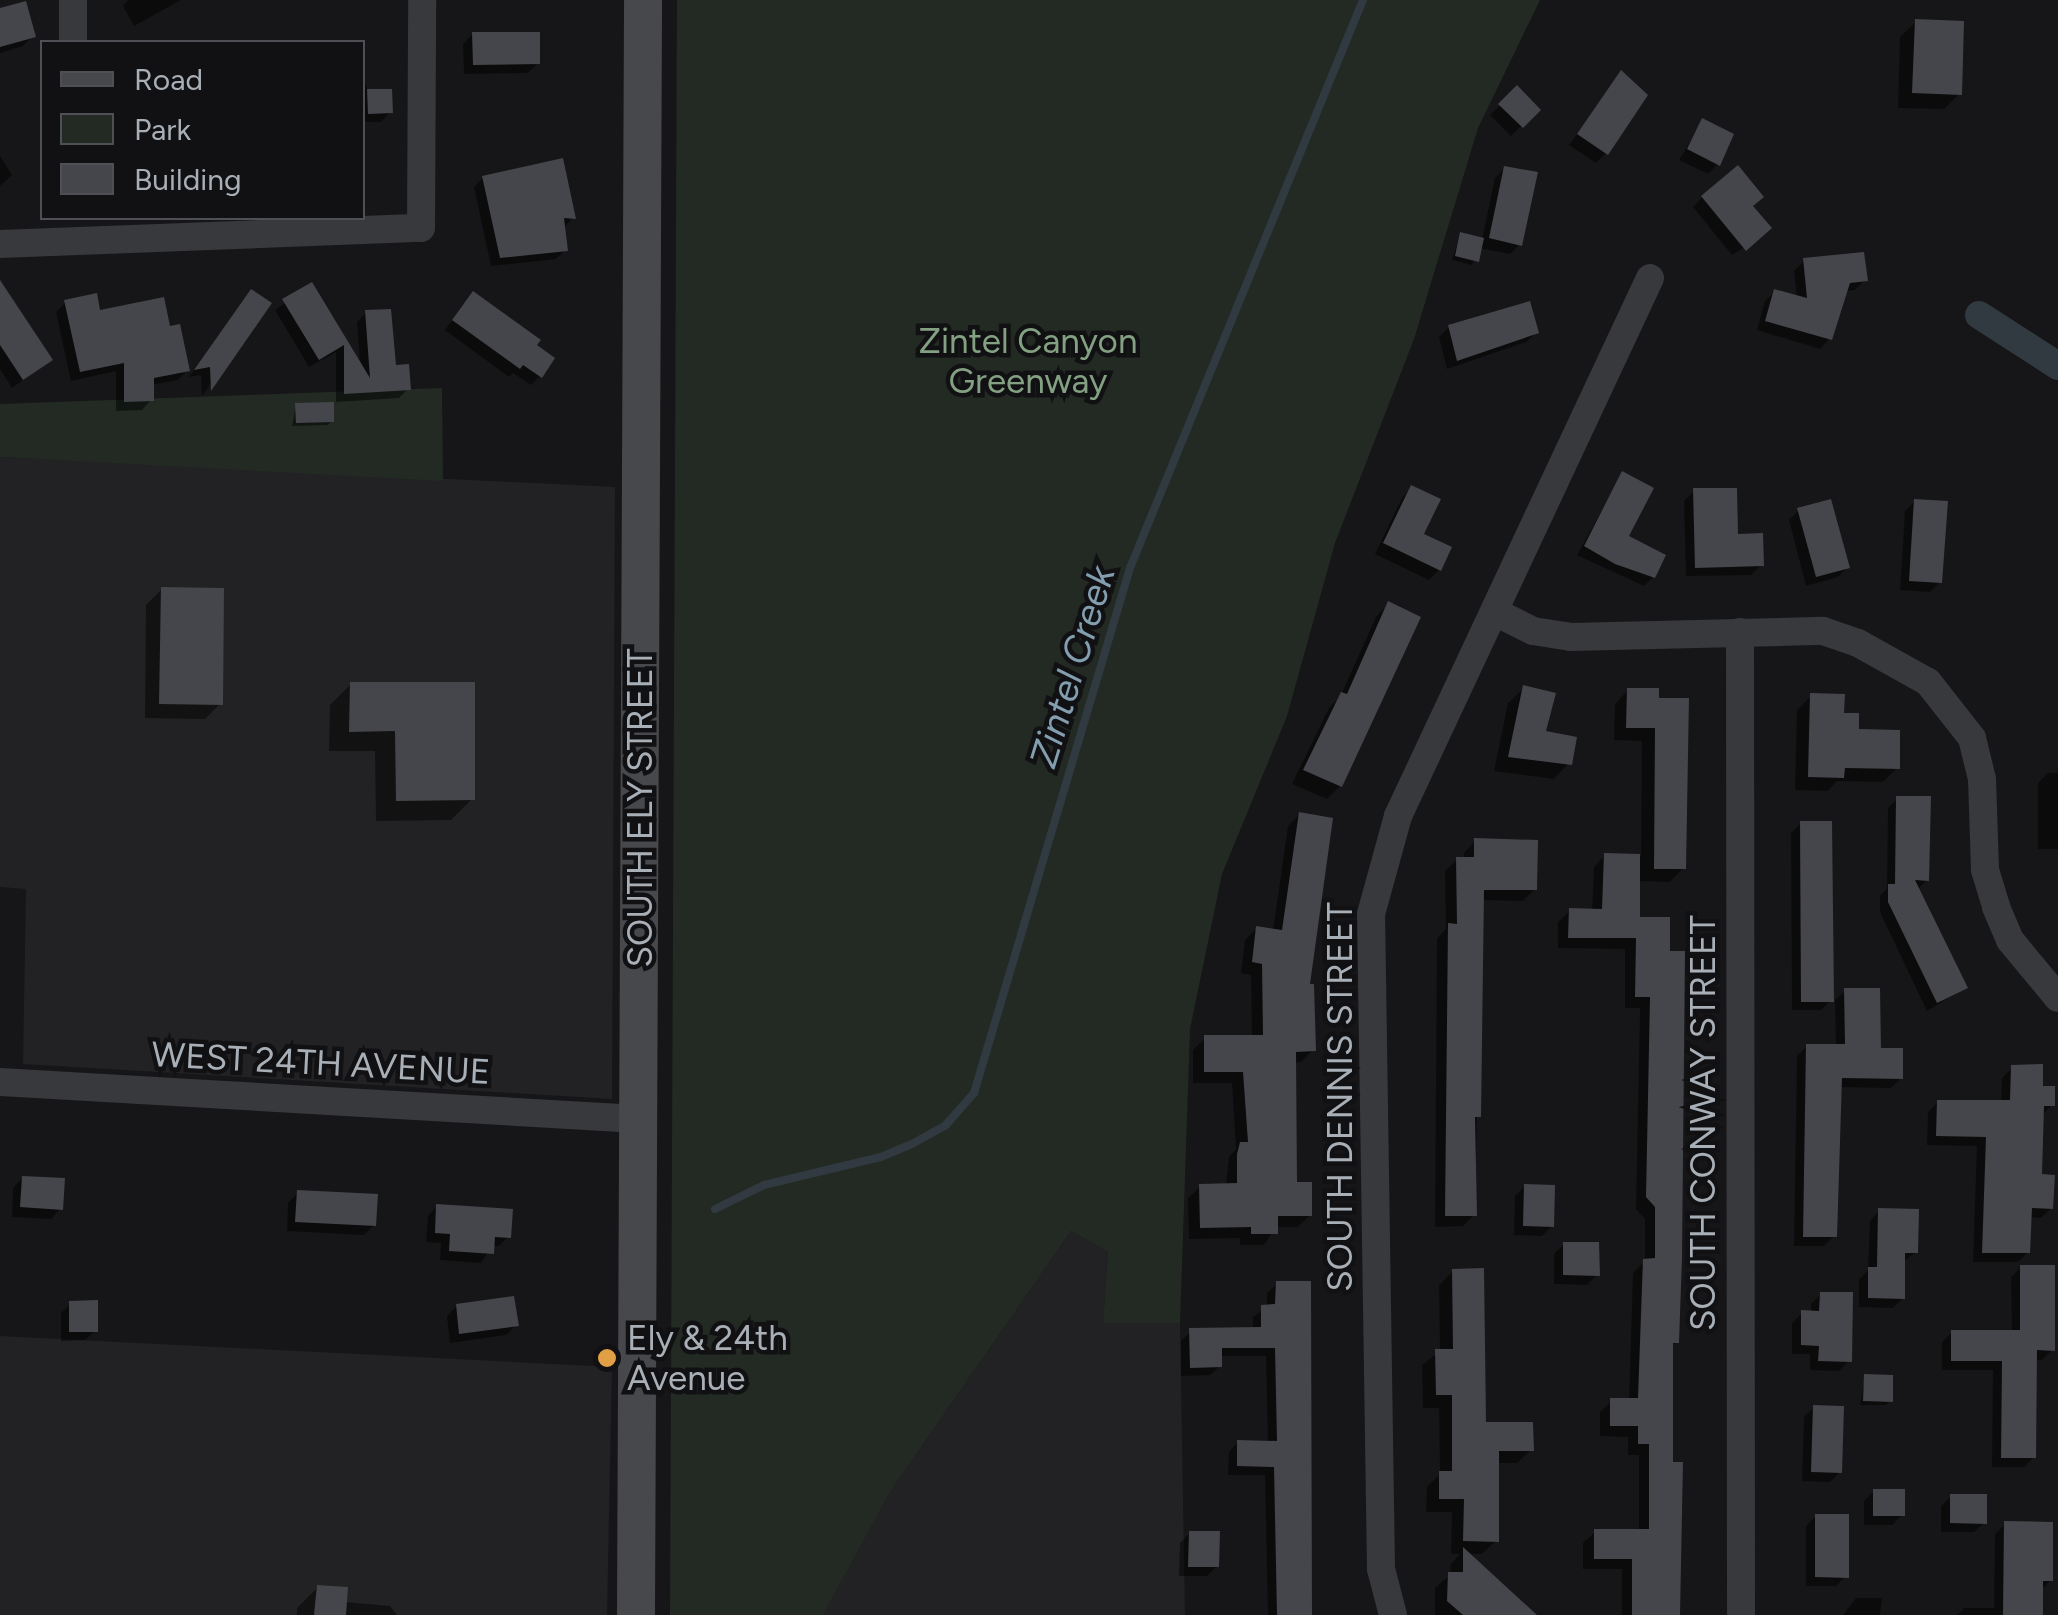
<!DOCTYPE html>
<style>
body{margin:0}
#map{position:relative;width:2058px;height:1615px;overflow:hidden;background:#161618;font-family:Figtree,sans-serif}
div>[style]{position:absolute}
.built>*{inset:0;background:#222225}
.green>*{inset:0;background:#232a23}
.shadow>*{inset:0;background:#0007}
.stream>*{height:8px;margin:-4px;padding:0 4px;transform-origin:4px;border-radius:4px;background:#303a40}
.canal>*{height:28px;margin:-14px;padding:0 14px;transform-origin:14px;border-radius:14px;background:#303a40}
.building>*{inset:0;background:#45464b}
.street>*{height:28px;margin:-14px;padding:0 14px;transform-origin:14px;border-radius:14px;background:#38393d}
.secondary>*{height:38px;margin:-19px;padding:0 19px;transform-origin:19px;border-radius:19px;background:#46484c}
.dots>*{width:28px;height:28px;translate:-50% -50%;box-sizing:border-box;border:5px solid #111113;border-radius:50%}
span{translate:-50% -50%;white-space:nowrap;text-align:center;line-height:1.15;-webkit-text-stroke:9px #111113;paint-order:stroke}
.park-label{font-size:35px;color:#83a082}
.street-label{font-size:35px;color:#a9afb7}
.poi-label{font-size:35px;color:#a9afb7}
.left{translate:0 -50%;text-align:left}
.water-label{font-size:38px;color:#839eaf;font-style:italic}
.legend{position:absolute;left:40px;top:40px;width:325px;height:180px;box-sizing:border-box;background:#111113;border:2px solid #4e5055;margin:0;padding:12px 18px;list-style:none;font-size:30px;color:#a9afb7}
.legend li{display:flex;align-items:center;gap:20px;height:50px}
.legend b{width:50px;border:2px solid #4e5055}
</style>
<div id="map">
<div class="built">
<div style="clip-path:polygon(0 457px,615px 487px,612px 1099px,23px 1064px,26px 889px,0 887px)"></div>
<div style="clip-path:polygon(1071px 1231px,1108px 1252px,1103px 1323px,1180px 1323px,1185px 1615px,823px 1615px,892px 1489px)"></div>
<div style="clip-path:polygon(0 1336px,612px 1367px,607px 1615px,0 1615px)"></div>
</div>
<div class="green">
<div style="clip-path:polygon(677px 0,1540px 0,1478px 128px,1414px 339px,1335px 543px,1287px 716px,1222px 874px,1190px 1029px,1180px 1323px,1103px 1323px,1108px 1252px,1071px 1231px,892px 1489px,823px 1615px,670px 1615px)"></div>
<div style="clip-path:polygon(442px 388px,443px 481px,0 457px,0 404px)"></div>
</div>
<div class="shadow">
<div style="clip-path:polygon(128px 0,181px 0,134px 26px,123px 6px)"></div>
<div style="clip-path:polygon(0 11px,33px 36px,23px 46px,0 53px)"></div>
<div style="clip-path:polygon(1916px 22px,1959px 94px,1944px 109px,1898px 108px,1900px 37px)"></div>
<div style="clip-path:polygon(473px 34px,538px 63px,528px 73px,464px 74px,463px 44px)"></div>
<div style="clip-path:polygon(1621px 74px,1606px 153px,1596px 163px,1569px 145px)"></div>
<div style="clip-path:polygon(362px 77px,369px 92px,390px 112px,381px 122px,362px 122px)"></div>
<div style="clip-path:polygon(1517px 89px,1537px 110px,1511px 136px,1490px 115px)"></div>
<div style="clip-path:polygon(1703px 121px,1718px 164px,1708px 174px,1679px 160px)"></div>
<div style="clip-path:polygon(0 156px,12px 175px,0 186px)"></div>
<div style="clip-path:polygon(1505px 168px,1520px 244px,1510px 254px,1479px 248px,1472px 265px,1452px 260px,1460px 235px,1482px 240px,1495px 178px)"></div>
<div style="clip-path:polygon(483px 178px,573px 218px,563px 228px,565px 250px,556px 259px,491px 266px,474px 187px)"></div>
<div style="clip-path:polygon(1702px 198px,1750px 206px,1759px 238px,1732px 255px,1693px 207px)"></div>
<div style="clip-path:polygon(1804px 261px,1865px 280px,1855px 290px,1844px 291px,1829px 339px,1820px 349px,1757px 330px,1765px 301px,1775px 292px,1797px 298px,1794px 271px)"></div>
<div style="clip-path:polygon(311px 285px,360px 366px,357px 322px,366px 313px,408px 389px,399px 398px,336px 402px,336px 352px,309px 367px,275px 310px)"></div>
<div style="clip-path:polygon(252px 292px,268px 304px,202px 396px,201px 375px,189px 377px)"></div>
<div style="clip-path:polygon(65px 303px,168px 329px,187px 370px,178px 380px,151px 385px,151px 400px,142px 410px,116px 411px,116px 371px,71px 381px,56px 312px)"></div>
<div style="clip-path:polygon(464px 303px,534px 346px,540px 376px,531px 385px,513px 373px,509px 377px,445px 330px)"></div>
<div style="clip-path:polygon(0 307px,50px 360px,12px 388px,0 369px)"></div>
<div style="clip-path:polygon(1449px 327px,1536px 333px,1526px 342px,1447px 369px,1439px 337px)"></div>
<div style="clip-path:polygon(296px 405px,332px 421px,328px 425px,292px 426px)"></div>
<div style="clip-path:polygon(1622px 474px,1626px 537px,1653px 577px,1644px 586px,1577px 555px)"></div>
<div style="clip-path:polygon(1411px 488px,1421px 535px,1439px 570px,1429px 580px,1375px 554px,1402px 498px)"></div>
<div style="clip-path:polygon(1694px 491px,1761px 565px,1751px 575px,1686px 576px,1684px 501px)"></div>
<div style="clip-path:polygon(1915px 501px,1940px 582px,1930px 592px,1900px 590px,1905px 511px)"></div>
<div style="clip-path:polygon(1799px 510px,1848px 567px,1838px 577px,1806px 586px,1789px 520px)"></div>
<div style="clip-path:polygon(162px 589px,220px 704px,205px 719px,145px 718px,146px 605px)"></div>
<div style="clip-path:polygon(1388px 604px,1340px 786px,1327px 799px,1292px 784px,1329px 708px,1340px 697px,1376px 617px)"></div>
<div style="clip-path:polygon(351px 684px,472px 799px,451px 820px,376px 821px,375px 751px,329px 751px,330px 705px)"></div>
<div style="clip-path:polygon(1524px 688px,1543px 733px,1569px 763px,1554px 779px,1494px 771px,1508px 703px)"></div>
<div style="clip-path:polygon(1628px 690px,1657px 691px,1683px 868px,1670px 882px,1637px 881px,1637px 919px,1668px 919px,1676px 1342px,1671px 1347px,1670px 1464px,1678px 1615px,1622px 1615px,1622px 1569px,1583px 1569px,1583px 1543px,1595px 1532px,1639px 1532px,1639px 1455px,1628px 1455px,1628px 1437px,1600px 1436px,1600px 1412px,1612px 1401px,1629px 1401px,1633px 1273px,1645px 1261px,1645px 1219px,1636px 1209px,1640px 1008px,1625px 1008px,1625px 949px,1558px 948px,1558px 922px,1570px 911px,1592px 911px,1594px 867px,1605px 855px,1641px 856px,1642px 741px,1614px 740px,1615px 704px)"></div>
<div style="clip-path:polygon(1811px 696px,1842px 715px,1897px 768px,1883px 782px,1837px 781px,1828px 791px,1795px 790px,1797px 710px)"></div>
<div style="clip-path:polygon(2048px 773px,2058px 773px,2058px 849px,2038px 849px,2038px 783px)"></div>
<div style="clip-path:polygon(1897px 799px,1927px 880px,1917px 890px,1965px 988px,1927px 1011px,1880px 912px,1880px 895px,1887px 889px,1888px 808px)"></div>
<div style="clip-path:polygon(1300px 814px,1313px 1050px,1301px 1062px,1294px 1063px,1294px 1185px,1310px 1215px,1298px 1227px,1276px 1227px,1264px 1245px,1240px 1245px,1240px 1238px,1189px 1239px,1188px 1198px,1201px 1186px,1226px 1186px,1229px 1157px,1236px 1149px,1232px 1083px,1193px 1083px,1193px 1050px,1205px 1038px,1252px 1037px,1251px 975px,1241px 973px,1245px 940px,1257px 928px,1273px 931px,1288px 826px)"></div>
<div style="clip-path:polygon(1801px 823px,1831px 1000px,1821px 1010px,1792px 1010px,1791px 833px)"></div>
<div style="clip-path:polygon(1475px 841px,1535px 889px,1523px 901px,1481px 900px,1475px 1214px,1463px 1226px,1435px 1227px,1437px 938px,1446px 929px,1445px 871px,1457px 860px,1464px 860px,1464px 853px)"></div>
<div style="clip-path:polygon(1845px 991px,1879px 1050px,1901px 1078px,1891px 1088px,1839px 1087px,1834px 1236px,1824px 1246px,1794px 1246px,1797px 1056px,1807px 1046px,1836px 1047px,1835px 1000px)"></div>
<div style="clip-path:polygon(2012px 1068px,2041px 1088px,2052px 1105px,2041px 1116px,2039px 1177px,2051px 1208px,2041px 1218px,2029px 1217px,2028px 1252px,2018px 1262px,1973px 1262px,1977px 1146px,1927px 1145px,1928px 1112px,1938px 1102px,2001px 1103px,2002px 1078px)"></div>
<div style="clip-path:polygon(23px 1178px,60px 1209px,51px 1219px,12px 1217px,13px 1188px)"></div>
<div style="clip-path:polygon(1525px 1186px,1552px 1226px,1542px 1236px,1514px 1235px,1515px 1196px)"></div>
<div style="clip-path:polygon(298px 1193px,374px 1225px,364px 1235px,287px 1231px,288px 1203px)"></div>
<div style="clip-path:polygon(437px 1206px,509px 1236px,499px 1246px,492px 1246px,481px 1263px,440px 1260px,441px 1243px,426px 1242px,428px 1216px)"></div>
<div style="clip-path:polygon(1879px 1211px,1916px 1252px,1903px 1262px,1903px 1298px,1893px 1308px,1859px 1307px,1859px 1280px,1868px 1270px,1870px 1221px)"></div>
<div style="clip-path:polygon(1564px 1244px,1597px 1275px,1587px 1285px,1554px 1284px,1554px 1254px)"></div>
<div style="clip-path:polygon(2021px 1267px,2052px 1350px,2042px 1360px,2035px 1360px,2034px 1457px,2024px 1467px,1992px 1467px,1993px 1370px,1942px 1370px,1942px 1342px,1952px 1332px,2012px 1333px,2011px 1277px)"></div>
<div style="clip-path:polygon(1453px 1271px,1483px 1424px,1531px 1450px,1517px 1463px,1496px 1463px,1496px 1541px,1482px 1554px,1467px 1554px,1534px 1615px,1435px 1615px,1435px 1588px,1450px 1575px,1451px 1564px,1460px 1554px,1451px 1554px,1452px 1512px,1426px 1512px,1427px 1487px,1440px 1474px,1439px 1408px,1423px 1408px,1422px 1365px,1440px 1351px,1439px 1285px)"></div>
<div style="clip-path:polygon(1277px 1284px,1310px 1615px,1268px 1615px,1265px 1475px,1228px 1475px,1229px 1452px,1238px 1442px,1268px 1443px,1266px 1356px,1220px 1356px,1220px 1366px,1210px 1375px,1181px 1376px,1181px 1341px,1191px 1331px,1253px 1330px,1253px 1317px,1267px 1307px,1267px 1293px)"></div>
<div style="clip-path:polygon(1821px 1294px,1849px 1361px,1839px 1371px,1810px 1370px,1810px 1354px,1792px 1354px,1792px 1323px,1802px 1313px,1811px 1313px,1811px 1304px)"></div>
<div style="clip-path:polygon(71px 1303px,95px 1331px,85px 1340px,61px 1341px,61px 1313px)"></div>
<div style="clip-path:polygon(457px 1306px,516px 1325px,506px 1335px,450px 1343px,447px 1316px)"></div>
<div style="clip-path:polygon(1865px 1377px,1890px 1401px,1886px 1405px,1860px 1405px)"></div>
<div style="clip-path:polygon(1814px 1407px,1840px 1472px,1830px 1482px,1802px 1481px,1804px 1417px)"></div>
<div style="clip-path:polygon(1874px 1491px,1902px 1515px,1892px 1525px,1864px 1525px,1864px 1501px)"></div>
<div style="clip-path:polygon(1951px 1496px,1984px 1523px,1974px 1532px,1941px 1532px,1941px 1506px)"></div>
<div style="clip-path:polygon(1816px 1516px,1846px 1576px,1836px 1586px,1806px 1586px,1806px 1526px)"></div>
<div style="clip-path:polygon(2005px 1524px,2051px 1580px,2041px 1590px,2041px 1615px,1957px 1615px,1964px 1608px,1994px 1608px,1995px 1534px)"></div>
<div style="clip-path:polygon(1190px 1533px,1217px 1566px,1207px 1576px,1179px 1576px,1180px 1543px)"></div>
<div style="clip-path:polygon(318px 1587px,345px 1602px,390px 1606px,397px 1615px,297px 1615px,297px 1608px)"></div>
<div style="clip-path:polygon(1856px 1598px,1882px 1598px,1880px 1615px,1843px 1615px)"></div>
</div>
<div class="stream">
<div style="left:715px;top:1209px;width:55px;rotate:-26.1deg"></div>
<div style="left:764px;top:1185px;width:120px;rotate:-13.5deg"></div>
<div style="left:881px;top:1157px;width:34px;rotate:-23deg"></div>
<div style="left:912px;top:1144px;width:38px;rotate:-29deg"></div>
<div style="left:945px;top:1126px;width:44px;rotate:-48.7deg"></div>
<div style="left:974px;top:1093px;width:548px;rotate:-73.45deg"></div>
<div style="left:1130px;top:568px;width:614px;rotate:-67.7deg"></div>
</div>
<div class="canal">
<div style="left:1979px;top:315px;width:94px;rotate:32.8deg"></div>
</div>
<div class="building">
<div style="clip-path:polygon(26px 1px,36px 37px,0 47px,0 8px)"></div>
<div style="clip-path:polygon(1915px 19px,1964px 21px,1962px 95px,1912px 93px)"></div>
<div style="clip-path:polygon(472px 32px,540px 32px,540px 64px,473px 65px)"></div>
<div style="clip-path:polygon(1621px 70px,1648px 95px,1608px 155px,1577px 134px)"></div>
<div style="clip-path:polygon(1517px 85px,1541px 110px,1523px 128px,1498px 104px)"></div>
<div style="clip-path:polygon(367px 89px,392px 89px,393px 113px,368px 114px)"></div>
<div style="clip-path:polygon(1702px 118px,1734px 134px,1720px 166px,1687px 149px)"></div>
<div style="clip-path:polygon(563px 158px,576px 219px,564px 218px,568px 251px,500px 258px,482px 176px)"></div>
<div style="clip-path:polygon(1738px 165px,1764px 197px,1753px 206px,1772px 228px,1746px 251px,1701px 196px)"></div>
<div style="clip-path:polygon(1504px 166px,1538px 172px,1522px 246px,1489px 238px)"></div>
<div style="clip-path:polygon(1460px 232px,1484px 238px,1479px 262px,1455px 256px)"></div>
<div style="clip-path:polygon(1864px 252px,1868px 281px,1850px 283px,1832px 340px,1765px 321px,1774px 289px,1807px 298px,1803px 258px)"></div>
<div style="clip-path:polygon(0 280px,53px 360px,23px 380px,0 345px)"></div>
<div style="clip-path:polygon(312px 282px,370px 378px,365px 310px,391px 309px,396px 365px,409px 364px,411px 390px,344px 394px,344px 345px,319px 360px,282px 299px)"></div>
<div style="clip-path:polygon(251px 289px,272px 303px,211px 391px,210px 367px,194px 370px)"></div>
<div style="clip-path:polygon(473px 291px,541px 340px,537px 345px,555px 358px,542px 378px,523px 365px,520px 369px,452px 320px)"></div>
<div style="clip-path:polygon(97px 293px,100px 310px,164px 297px,170px 326px,180px 324px,190px 371px,154px 378px,154px 401px,124px 402px,124px 363px,80px 372px,64px 300px)"></div>
<div style="clip-path:polygon(1530px 301px,1539px 333px,1457px 361px,1448px 325px)"></div>
<div style="clip-path:polygon(334px 402px,334px 422px,296px 423px,295px 403px)"></div>
<div style="clip-path:polygon(1622px 471px,1654px 488px,1629px 536px,1666px 555px,1655px 578px,1615px 564px,1584px 546px)"></div>
<div style="clip-path:polygon(1411px 485px,1441px 499px,1424px 534px,1452px 547px,1441px 571px,1383px 543px)"></div>
<div style="clip-path:polygon(1693px 488px,1737px 488px,1738px 534px,1763px 533px,1764px 566px,1695px 568px)"></div>
<div style="clip-path:polygon(1831px 499px,1850px 568px,1816px 577px,1797px 508px)"></div>
<div style="clip-path:polygon(1914px 499px,1948px 501px,1942px 583px,1909px 581px)"></div>
<div style="clip-path:polygon(161px 587px,224px 588px,223px 705px,159px 704px)"></div>
<div style="clip-path:polygon(1388px 601px,1421px 617px,1342px 787px,1303px 770px,1341px 692px,1347px 694px)"></div>
<div style="clip-path:polygon(350px 682px,475px 682px,475px 800px,396px 801px,395px 731px,349px 732px)"></div>
<div style="clip-path:polygon(1523px 685px,1556px 693px,1546px 731px,1577px 737px,1572px 765px,1508px 757px)"></div>
<div style="clip-path:polygon(1627px 688px,1659px 688px,1659px 698px,1689px 698px,1686px 869px,1654px 869px,1655px 728px,1626px 728px)"></div>
<div style="clip-path:polygon(1810px 693px,1845px 694px,1844px 713px,1859px 713px,1859px 729px,1900px 730px,1900px 769px,1845px 768px,1844px 778px,1808px 777px)"></div>
<div style="clip-path:polygon(1896px 796px,1931px 796px,1929px 881px,1915px 880px,1968px 988px,1937px 1003px,1888px 902px,1888px 884px,1895px 884px)"></div>
<div style="clip-path:polygon(1299px 812px,1333px 818px,1310px 984px,1314px 984px,1316px 1051px,1296px 1052px,1297px 1182px,1312px 1182px,1312px 1216px,1278px 1216px,1278px 1234px,1251px 1234px,1251px 1227px,1200px 1228px,1199px 1184px,1237px 1183px,1237px 1154px,1240px 1142px,1248px 1142px,1243px 1072px,1204px 1072px,1204px 1035px,1263px 1035px,1262px 964px,1252px 962px,1256px 926px,1282px 930px)"></div>
<div style="clip-path:polygon(1800px 821px,1832px 821px,1834px 1002px,1801px 1002px)"></div>
<div style="clip-path:polygon(1474px 838px,1538px 840px,1537px 890px,1484px 890px,1481px 1117px,1475px 1117px,1477px 1216px,1445px 1216px,1448px 923px,1457px 924px,1456px 857px,1474px 857px)"></div>
<div style="clip-path:polygon(1604px 853px,1640px 854px,1640px 917px,1670px 917px,1670px 951px,1685px 951px,1682px 1258px,1679px 1343px,1673px 1343px,1673px 1462px,1683px 1462px,1680px 1615px,1632px 1615px,1632px 1559px,1594px 1559px,1594px 1529px,1649px 1529px,1649px 1444px,1638px 1444px,1638px 1426px,1610px 1426px,1610px 1398px,1638px 1398px,1643px 1259px,1655px 1258px,1655px 1207px,1646px 1197px,1650px 997px,1635px 997px,1636px 938px,1568px 938px,1569px 908px,1602px 909px)"></div>
<div style="clip-path:polygon(1844px 988px,1880px 988px,1881px 1048px,1903px 1048px,1903px 1079px,1842px 1078px,1837px 1237px,1803px 1237px,1806px 1044px,1845px 1044px)"></div>
<div style="clip-path:polygon(2043px 1064px,2043px 1086px,2055px 1086px,2055px 1106px,2044px 1106px,2042px 1174px,2055px 1175px,2053px 1209px,2032px 1208px,2030px 1253px,1982px 1253px,1986px 1137px,1936px 1136px,1937px 1100px,2010px 1100px,2011px 1065px)"></div>
<div style="clip-path:polygon(22px 1176px,65px 1178px,63px 1210px,20px 1207px)"></div>
<div style="clip-path:polygon(1524px 1184px,1555px 1185px,1554px 1227px,1523px 1226px)"></div>
<div style="clip-path:polygon(297px 1190px,378px 1194px,376px 1226px,295px 1222px)"></div>
<div style="clip-path:polygon(436px 1204px,513px 1209px,511px 1238px,495px 1237px,494px 1254px,449px 1251px,450px 1234px,435px 1233px)"></div>
<div style="clip-path:polygon(1878px 1208px,1919px 1209px,1918px 1253px,1905px 1253px,1905px 1299px,1868px 1298px,1868px 1267px,1877px 1267px)"></div>
<div style="clip-path:polygon(1563px 1242px,1599px 1242px,1600px 1276px,1563px 1275px)"></div>
<div style="clip-path:polygon(2020px 1265px,2055px 1265px,2055px 1351px,2037px 1350px,2036px 1458px,2001px 1458px,2002px 1361px,1951px 1361px,1951px 1330px,2020px 1330px)"></div>
<div style="clip-path:polygon(1484px 1268px,1486px 1422px,1533px 1422px,1534px 1451px,1499px 1451px,1499px 1542px,1463px 1541px,1464px 1499px,1439px 1499px,1439px 1471px,1452px 1471px,1452px 1395px,1436px 1395px,1435px 1349px,1453px 1349px,1452px 1269px)"></div>
<div style="clip-path:polygon(1276px 1281px,1311px 1281px,1312px 1615px,1277px 1615px,1274px 1467px,1237px 1466px,1237px 1440px,1277px 1441px,1275px 1348px,1222px 1348px,1222px 1367px,1190px 1368px,1189px 1328px,1261px 1327px,1261px 1305px,1275px 1304px)"></div>
<div style="clip-path:polygon(1820px 1292px,1853px 1292px,1852px 1362px,1818px 1361px,1819px 1346px,1801px 1345px,1801px 1310px,1819px 1311px)"></div>
<div style="clip-path:polygon(514px 1296px,519px 1326px,459px 1334px,456px 1304px)"></div>
<div style="clip-path:polygon(98px 1300px,98px 1332px,69px 1332px,69px 1301px)"></div>
<div style="clip-path:polygon(1864px 1374px,1893px 1375px,1893px 1402px,1863px 1401px)"></div>
<div style="clip-path:polygon(1813px 1405px,1844px 1406px,1842px 1473px,1811px 1472px)"></div>
<div style="clip-path:polygon(1873px 1489px,1905px 1489px,1905px 1516px,1873px 1516px)"></div>
<div style="clip-path:polygon(1950px 1494px,1987px 1494px,1987px 1524px,1950px 1523px)"></div>
<div style="clip-path:polygon(1815px 1514px,1849px 1514px,1849px 1578px,1815px 1577px)"></div>
<div style="clip-path:polygon(2004px 1521px,2053px 1522px,2053px 1581px,2043px 1581px,2043px 1615px,2003px 1615px)"></div>
<div style="clip-path:polygon(1189px 1531px,1220px 1531px,1219px 1567px,1188px 1567px)"></div>
<div style="clip-path:polygon(1463px 1547px,1537px 1615px,1463px 1615px,1447px 1601px,1448px 1572px,1463px 1572px)"></div>
<div style="clip-path:polygon(317px 1585px,348px 1587px,346px 1615px,314px 1615px)"></div>
</div>
<div class="street">
<div style="left:73px;top:0;width:42px;rotate:90deg"></div>
<div style="left:0;top:244px;width:421px;rotate:-2.2deg"></div>
<div style="left:421px;top:228px;width:228px;rotate:-89.7deg"></div>
<div style="left:1495px;top:612px;width:42px;rotate:26.6deg"></div>
<div style="left:1533px;top:631px;width:38px;rotate:9deg"></div>
<div style="left:1571px;top:637px;width:252px;rotate:-1.4deg"></div>
<div style="left:1823px;top:631px;width:37px;rotate:19deg"></div>
<div style="left:1858px;top:643px;width:80px;rotate:29.1deg"></div>
<div style="left:1928px;top:682px;width:71px;rotate:51.8deg"></div>
<div style="left:1972px;top:738px;width:42px;rotate:76.3deg"></div>
<div style="left:1982px;top:779px;width:91px;rotate:88.1deg"></div>
<div style="left:1985px;top:870px;width:39px;rotate:73deg"></div>
<div style="left:1996px;top:907px;width:36px;rotate:67deg"></div>
<div style="left:2010px;top:940px;width:75px;rotate:50.4deg"></div>
<div style="left:1740px;top:632px;width:983px;rotate:89.94deg"></div>
<div style="left:0;top:1082px;width:639px;rotate:3.32deg"></div>
<div style="left:1393px;top:1615px;width:48px;rotate:-104.6deg"></div>
<div style="left:1381px;top:1569px;width:655px;rotate:-90.87deg"></div>
<div style="left:1371px;top:914px;width:102px;rotate:-74.6deg"></div>
<div style="left:1398px;top:816px;width:594px;rotate:-64.9deg"></div>
</div>
<div class="secondary">
<div style="left:636px;top:1615px;width:1615px;rotate:-89.75deg"></div>
</div>
<div class="dots">
<div style="left:607px;top:1358px;background:#e2a044"></div>
</div>
<div class="park-label">
<span style="left:1028px;top:361px">Zintel Canyon<br>Greenway</span>
</div>
<div class="street-label">
<span style="left:640px;top:808px;rotate:-90deg">SOUTH ELY STREET</span>
<span style="left:321px;top:1063px;rotate:3deg">WEST 24TH AVENUE</span>
<span style="left:1340px;top:1097px;rotate:-90deg">SOUTH DENNIS STREET</span>
<span style="left:1703px;top:1123px;rotate:-90deg">SOUTH CONWAY STREET</span>
</div>
<div class="poi-label">
<span class="left" style="left:627px;top:1358px">Ely &amp; 24th<br>Avenue</span>
</div>
<div class="water-label">
<span style="left:1073px;top:667px;rotate:-73deg">Zintel Creek</span>
</div>
<ul class="legend">
<li><b style="height:12px;background:#46484c"></b>Road</li>
<li><b style="height:28px;background:#232a23"></b>Park</li>
<li><b style="height:28px;background:#45464b"></b>Building</li>
</ul>
</div>
